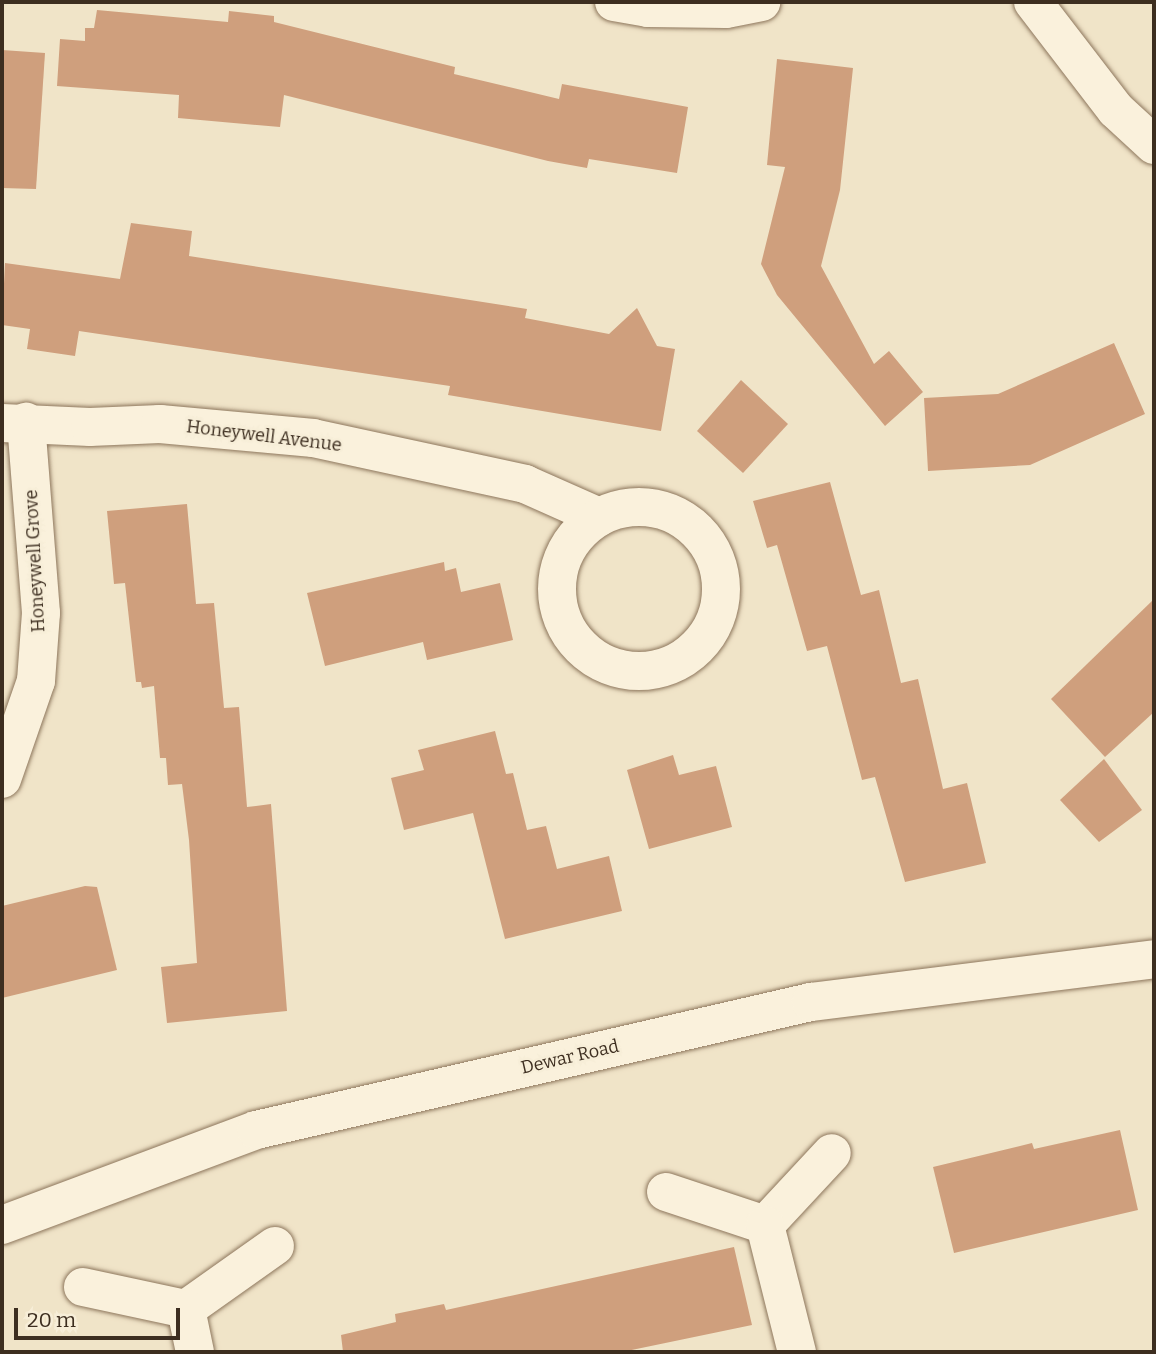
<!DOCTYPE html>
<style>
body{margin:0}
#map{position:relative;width:1156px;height:1354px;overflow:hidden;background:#f0e4c8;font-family:Bitter,serif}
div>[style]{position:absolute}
.building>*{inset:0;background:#cf9f7d}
.roads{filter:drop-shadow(0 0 2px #8d765c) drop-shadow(0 0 2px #8d765c)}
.street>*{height:38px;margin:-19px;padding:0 19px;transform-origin:19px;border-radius:19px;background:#faf1dc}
.street>.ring{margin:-19px;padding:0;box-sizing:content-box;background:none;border:38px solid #faf1dc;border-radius:50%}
.secondary>*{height:38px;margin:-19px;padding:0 19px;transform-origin:19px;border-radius:19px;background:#faf1dc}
span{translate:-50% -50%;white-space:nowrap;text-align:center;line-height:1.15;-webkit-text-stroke:5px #f7eed8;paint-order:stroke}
.street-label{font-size:18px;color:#3d2e20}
.frame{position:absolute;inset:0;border:4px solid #3d2e20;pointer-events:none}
.scale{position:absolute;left:14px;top:1308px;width:166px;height:32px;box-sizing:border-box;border:4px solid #3d2e20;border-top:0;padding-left:9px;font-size:21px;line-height:24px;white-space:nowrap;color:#3d2e20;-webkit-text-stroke:5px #f7eed8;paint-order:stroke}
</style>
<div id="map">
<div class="building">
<div style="clip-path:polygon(97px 10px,228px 22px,229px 11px,274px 16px,274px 22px,455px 67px,454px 74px,559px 99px,562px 84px,688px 107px,677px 173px,589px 159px,587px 168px,548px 161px,284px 95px,280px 127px,178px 118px,179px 95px,57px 86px,60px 39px,85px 41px,85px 28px,94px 28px)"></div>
<div style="clip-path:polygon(2px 50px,45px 53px,36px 189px,2px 188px)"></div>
<div style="clip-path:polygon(777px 59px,853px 68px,840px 190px,821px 266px,874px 364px,889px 351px,923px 392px,885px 426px,777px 295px,761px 264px,785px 167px,767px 165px)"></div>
<div style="clip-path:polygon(131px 223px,192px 231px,189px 256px,527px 309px,525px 318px,609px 334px,637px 308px,657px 346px,675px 349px,661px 431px,448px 395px,450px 386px,79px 331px,75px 356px,27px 349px,30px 329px,2px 325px,5px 263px,120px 279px)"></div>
<div style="clip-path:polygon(1114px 343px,1145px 414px,1030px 465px,928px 471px,924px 398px,998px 394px)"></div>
<div style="clip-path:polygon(741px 380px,788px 424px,743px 473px,697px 431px)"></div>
<div style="clip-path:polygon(830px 482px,861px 595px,879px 590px,901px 683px,918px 679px,943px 789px,967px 783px,986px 863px,905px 882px,875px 777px,862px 780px,827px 646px,807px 651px,777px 545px,767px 548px,753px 501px)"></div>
<div style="clip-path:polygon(187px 504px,196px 604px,214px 603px,224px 708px,239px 707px,247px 807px,271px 804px,287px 1011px,167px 1023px,161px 967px,197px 963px,189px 840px,182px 784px,168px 785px,166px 758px,160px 758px,154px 686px,142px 688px,141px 682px,136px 682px,125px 583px,114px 584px,107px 511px)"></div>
<div style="clip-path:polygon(444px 562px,445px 571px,456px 568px,461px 592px,500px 583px,513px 640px,427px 660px,423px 642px,325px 666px,307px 593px)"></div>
<div style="clip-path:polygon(1154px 599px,1154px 712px,1105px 757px,1051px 699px)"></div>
<div style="clip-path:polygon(495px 731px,506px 774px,513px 773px,527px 830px,546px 826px,557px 869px,609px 856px,622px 911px,505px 939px,473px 813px,404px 830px,391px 778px,424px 770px,418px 750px)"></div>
<div style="clip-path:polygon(673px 755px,679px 775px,716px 766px,732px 827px,649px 849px,627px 770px)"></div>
<div style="clip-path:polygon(1104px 759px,1142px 810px,1099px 842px,1060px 800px)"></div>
<div style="clip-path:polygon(85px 886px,97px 887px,117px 970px,2px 998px,2px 906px)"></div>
<div style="clip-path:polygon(1120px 1130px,1138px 1210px,954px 1253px,933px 1167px,1032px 1143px,1034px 1149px)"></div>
<div style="clip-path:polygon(734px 1247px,752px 1325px,622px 1352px,343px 1352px,341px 1335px,396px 1322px,395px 1314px,444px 1304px,446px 1310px)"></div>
</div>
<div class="roads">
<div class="street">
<div style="left:614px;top:2px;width:35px;rotate:10deg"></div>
<div style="left:648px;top:8px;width:78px;rotate:0.7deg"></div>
<div style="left:726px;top:9px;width:36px;rotate:-11deg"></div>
<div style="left:1033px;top:2px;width:136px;rotate:52.5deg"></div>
<div style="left:1116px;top:110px;width:52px;rotate:42.6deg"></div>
<div style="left:2px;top:423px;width:88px;rotate:2.6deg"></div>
<div style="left:90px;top:427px;width:70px;rotate:-2.5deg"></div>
<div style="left:160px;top:424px;width:154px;rotate:5.2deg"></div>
<div style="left:313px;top:438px;width:217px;rotate:12.2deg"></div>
<div style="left:525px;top:484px;width:81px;rotate:24deg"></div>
<div class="ring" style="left:557px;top:507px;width:126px;height:126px"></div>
<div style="left:2px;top:779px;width:104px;rotate:-70.9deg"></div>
<div style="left:36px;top:681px;width:68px;rotate:-85.8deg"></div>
<div style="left:41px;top:613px;width:192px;rotate:-94.5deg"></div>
<div style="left:666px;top:1192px;width:104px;rotate:18.4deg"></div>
<div style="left:765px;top:1225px;width:98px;rotate:-47.1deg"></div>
<div style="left:765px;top:1225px;width:131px;rotate:75.9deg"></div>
<div style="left:83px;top:1287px;width:105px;rotate:12.1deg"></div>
<div style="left:186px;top:1309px;width:109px;rotate:-35.3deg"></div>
<div style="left:186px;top:1309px;width:44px;rotate:78.2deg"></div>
</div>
<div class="secondary">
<div style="left:2px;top:1225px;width:271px;rotate:-20.5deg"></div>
<div style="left:256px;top:1130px;width:570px;rotate:-12.99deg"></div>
<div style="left:811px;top:1002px;width:346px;rotate:-7.1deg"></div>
</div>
</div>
<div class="street-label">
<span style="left:264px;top:436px;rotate:7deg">Honeywell Avenue</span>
<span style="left:35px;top:561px;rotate:-93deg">Honeywell Grove</span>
<span style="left:570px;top:1057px;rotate:-13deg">Dewar Road</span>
</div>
<div class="frame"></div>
<div class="scale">20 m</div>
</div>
